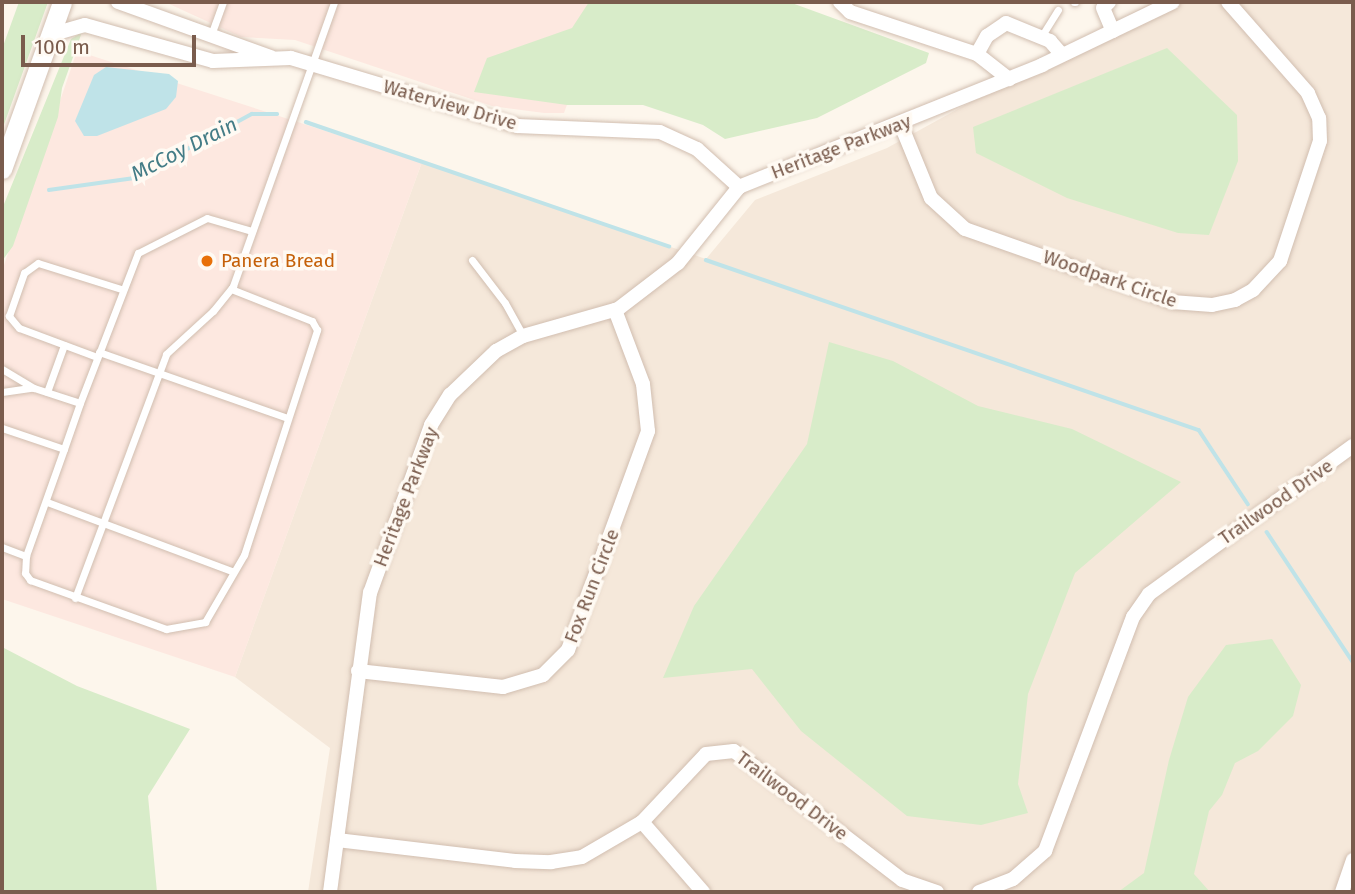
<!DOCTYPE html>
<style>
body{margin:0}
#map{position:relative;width:1355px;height:894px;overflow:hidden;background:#fdf6ec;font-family:"Fira Sans",sans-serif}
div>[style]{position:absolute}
.residential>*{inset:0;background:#f5e8da}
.commercial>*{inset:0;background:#fde8e0}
.green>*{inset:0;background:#d8ecc9}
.water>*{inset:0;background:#bfe3e8}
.stream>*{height:3.5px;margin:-1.75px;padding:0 1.75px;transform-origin:1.75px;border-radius:1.75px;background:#bfe3e8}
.roads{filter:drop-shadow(0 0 2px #d1beb0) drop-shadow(0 0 2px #d1beb0)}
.lane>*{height:7px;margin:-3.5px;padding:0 3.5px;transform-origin:3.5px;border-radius:3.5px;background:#fff}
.street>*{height:14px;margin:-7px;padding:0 7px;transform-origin:7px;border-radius:7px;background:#fff}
.secondary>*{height:19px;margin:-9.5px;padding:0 9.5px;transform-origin:9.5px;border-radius:9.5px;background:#fff}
.dots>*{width:19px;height:19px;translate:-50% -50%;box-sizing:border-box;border:4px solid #fffaf3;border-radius:50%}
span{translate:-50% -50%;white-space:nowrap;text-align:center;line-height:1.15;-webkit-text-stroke:7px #fffaf3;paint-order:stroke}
.street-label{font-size:19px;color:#7a5c4d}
.food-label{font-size:19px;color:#c56008}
.left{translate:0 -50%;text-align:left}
.water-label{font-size:21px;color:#437c86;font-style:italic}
.frame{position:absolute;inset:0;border:4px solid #7a5c4d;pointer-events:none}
.scale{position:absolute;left:21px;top:35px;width:175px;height:32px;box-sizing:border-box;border:4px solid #7a5c4d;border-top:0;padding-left:9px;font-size:21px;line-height:24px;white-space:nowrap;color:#7a5c4d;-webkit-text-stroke:5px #fffaf3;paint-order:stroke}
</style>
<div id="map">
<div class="residential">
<div style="clip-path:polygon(1153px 2px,1353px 2px,1353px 892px,308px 892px,330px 748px,235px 677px,422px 162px,706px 259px,755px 200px,887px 148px)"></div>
</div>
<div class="commercial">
<div style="clip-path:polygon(165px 2px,604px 2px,564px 113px,544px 113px,492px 106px,295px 40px,241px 37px)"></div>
<div style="clip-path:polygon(77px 51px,422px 162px,235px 677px,2px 599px,2px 271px)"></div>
</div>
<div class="green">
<div style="clip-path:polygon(19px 2px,48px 2px,2px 130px,2px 49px)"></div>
<div style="clip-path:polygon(589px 2px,789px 2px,929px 53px,926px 63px,817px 118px,725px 139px,703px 125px,643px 105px,567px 105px,474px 92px,487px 58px,572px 28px)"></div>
<div style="clip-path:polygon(82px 32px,62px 88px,58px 117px,13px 246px,2px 261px,2px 209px,71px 39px)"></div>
<div style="clip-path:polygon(1167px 48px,1237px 115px,1238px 161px,1209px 235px,1178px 233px,1067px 198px,976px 153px,973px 127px)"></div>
<div style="clip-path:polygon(829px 342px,893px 361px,978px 406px,1072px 429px,1181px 482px,1075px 573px,1028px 694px,1018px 784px,1028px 813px,981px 825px,907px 816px,801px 731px,752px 669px,663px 678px,694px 606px,807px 444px)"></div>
<div style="clip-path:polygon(1272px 639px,1301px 685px,1293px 716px,1258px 751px,1235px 763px,1222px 795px,1209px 811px,1194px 874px,1210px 892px,1118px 892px,1144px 873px,1169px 760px,1188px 697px,1226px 645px)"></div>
<div style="clip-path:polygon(2px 647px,77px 686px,190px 729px,148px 796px,157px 892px,2px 892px)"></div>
</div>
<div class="water">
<div style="clip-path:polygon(106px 67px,169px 74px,178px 81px,176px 97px,166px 109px,97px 136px,84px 136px,75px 121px,94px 75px)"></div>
</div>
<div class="stream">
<div style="left:306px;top:122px;width:384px;rotate:18.9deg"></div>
<div style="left:49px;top:190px;width:86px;rotate:-8deg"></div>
<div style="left:134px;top:178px;width:134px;rotate:-28.5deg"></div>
<div style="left:252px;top:114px;width:25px"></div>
<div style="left:706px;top:260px;width:521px;rotate:19.03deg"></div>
<div style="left:1199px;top:430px;width:89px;rotate:56.5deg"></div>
<div style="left:1267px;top:532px;width:156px;rotate:56.5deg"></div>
</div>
<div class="roads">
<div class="lane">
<div style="left:1074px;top:2px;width:1px"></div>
<div style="left:211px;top:35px;width:35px;rotate:-70deg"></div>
<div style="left:1041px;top:37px;width:32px;rotate:-58deg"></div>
<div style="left:472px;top:260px;width:54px;rotate:52.5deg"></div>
<div style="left:505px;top:303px;width:38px;rotate:61deg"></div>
<div style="left:99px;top:352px;width:199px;rotate:19.3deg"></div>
<div style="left:97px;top:357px;width:83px;rotate:-159.6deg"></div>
<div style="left:19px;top:328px;width:16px;rotate:-130deg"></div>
<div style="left:9px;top:316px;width:46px;rotate:-70.8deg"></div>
<div style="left:24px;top:273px;width:17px;rotate:-36deg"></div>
<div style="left:38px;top:263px;width:87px;rotate:17.4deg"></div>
<div style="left:2px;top:369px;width:37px;rotate:31deg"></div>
<div style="left:34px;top:388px;width:48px;rotate:18.1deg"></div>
<div style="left:80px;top:403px;width:49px;rotate:109.2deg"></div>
<div style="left:64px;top:449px;width:65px;rotate:-161.3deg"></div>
<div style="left:2px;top:392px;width:30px;rotate:-8deg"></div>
<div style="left:47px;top:392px;width:50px;rotate:-70.1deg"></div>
<div style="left:80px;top:403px;width:161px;rotate:-68.9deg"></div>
<div style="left:138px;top:253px;width:77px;rotate:-26.9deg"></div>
<div style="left:207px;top:218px;width:47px;rotate:16.1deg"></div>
<div style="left:64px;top:449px;width:114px;rotate:109.6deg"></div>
<div style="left:26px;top:556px;width:17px;rotate:93deg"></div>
<div style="left:25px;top:573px;width:9px;rotate:54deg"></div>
<div style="left:30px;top:580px;width:145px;rotate:19.8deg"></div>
<div style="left:166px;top:629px;width:40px;rotate:-10deg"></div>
<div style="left:205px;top:622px;width:78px;rotate:-59.8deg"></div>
<div style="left:244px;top:555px;width:237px;rotate:-72deg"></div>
<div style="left:317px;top:330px;width:10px;rotate:-119deg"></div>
<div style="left:312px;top:321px;width:87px;rotate:-158.4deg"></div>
<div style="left:47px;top:502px;width:197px;rotate:20.5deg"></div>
<div style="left:2px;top:547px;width:26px;rotate:21deg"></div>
<div style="left:75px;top:598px;width:260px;rotate:-69.5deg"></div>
<div style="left:166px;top:354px;width:64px;rotate:-42.5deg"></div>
<div style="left:213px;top:311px;width:32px;rotate:-51deg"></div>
<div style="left:233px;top:286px;width:301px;rotate:-70.4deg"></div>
</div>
<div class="street">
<div style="left:118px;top:2px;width:163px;rotate:19.8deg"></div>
<div style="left:840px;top:2px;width:14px;rotate:45deg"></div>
<div style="left:850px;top:12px;width:134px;rotate:18.3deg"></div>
<div style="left:977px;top:54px;width:41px;rotate:38deg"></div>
<div style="left:1109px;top:2px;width:8px;rotate:135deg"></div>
<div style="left:1103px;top:8px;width:25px;rotate:67deg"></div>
<div style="left:50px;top:35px;width:36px;rotate:-16deg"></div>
<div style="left:85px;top:25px;width:133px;rotate:15.7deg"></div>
<div style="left:213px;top:61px;width:78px;rotate:-2.2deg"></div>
<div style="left:291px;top:58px;width:236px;rotate:16.7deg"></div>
<div style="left:517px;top:126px;width:143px;rotate:2.4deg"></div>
<div style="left:660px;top:132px;width:41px;rotate:24.7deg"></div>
<div style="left:697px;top:149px;width:57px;rotate:42.1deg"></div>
<div style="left:977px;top:54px;width:21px;rotate:-61deg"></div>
<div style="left:987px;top:36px;width:23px;rotate:-34deg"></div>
<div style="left:1006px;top:23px;width:48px;rotate:22.2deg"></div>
<div style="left:1050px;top:41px;width:18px;rotate:49deg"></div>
<div style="left:901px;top:125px;width:79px;rotate:67.7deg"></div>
<div style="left:931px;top:198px;width:46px;rotate:42.4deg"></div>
<div style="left:965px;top:229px;width:219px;rotate:19.4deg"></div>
<div style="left:1172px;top:302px;width:40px;rotate:4.3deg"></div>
<div style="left:1212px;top:305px;width:24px;rotate:-12deg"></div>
<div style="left:1235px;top:300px;width:21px;rotate:-29deg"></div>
<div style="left:1253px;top:290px;width:40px;rotate:-47deg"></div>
<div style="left:1280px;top:261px;width:126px;rotate:-71.6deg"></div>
<div style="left:1320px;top:141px;width:23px;rotate:-92deg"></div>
<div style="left:1319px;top:118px;width:27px;rotate:-114deg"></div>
<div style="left:1308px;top:93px;width:121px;rotate:-131.3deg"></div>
<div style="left:358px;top:671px;width:146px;rotate:6.3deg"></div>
<div style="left:503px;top:687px;width:42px;rotate:-16.7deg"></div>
<div style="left:543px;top:675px;width:35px;rotate:-45deg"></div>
<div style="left:568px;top:650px;width:233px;rotate:-69.9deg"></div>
<div style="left:648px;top:431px;width:47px;rotate:-96.1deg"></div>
<div style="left:643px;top:384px;width:79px;rotate:-110.7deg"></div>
<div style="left:642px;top:822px;width:93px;rotate:48.9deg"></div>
<div style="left:337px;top:840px;width:179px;rotate:6.7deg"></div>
<div style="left:515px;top:861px;width:36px;rotate:2deg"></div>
<div style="left:551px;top:862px;width:31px;rotate:-9deg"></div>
<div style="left:582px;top:857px;width:69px;rotate:-30.3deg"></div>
<div style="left:642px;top:822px;width:93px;rotate:-46.7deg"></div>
<div style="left:706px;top:754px;width:28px;rotate:-6deg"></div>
<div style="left:734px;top:751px;width:212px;rotate:37.5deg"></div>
<div style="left:902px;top:880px;width:37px;rotate:19deg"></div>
<div style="left:330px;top:892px;width:302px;rotate:-82.4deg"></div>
<div style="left:370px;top:593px;width:179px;rotate:-70deg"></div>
<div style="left:431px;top:425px;width:36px;rotate:-58deg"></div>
<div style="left:450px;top:395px;width:64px;rotate:-43.7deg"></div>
<div style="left:496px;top:351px;width:31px;rotate:-29deg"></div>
<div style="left:523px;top:336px;width:99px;rotate:-15.9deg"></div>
<div style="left:618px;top:309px;width:76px;rotate:-37.5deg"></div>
<div style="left:678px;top:263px;width:97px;rotate:-51.2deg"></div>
<div style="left:739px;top:187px;width:327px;rotate:-21.9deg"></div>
<div style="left:1042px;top:65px;width:145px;rotate:-25.7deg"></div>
<div style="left:979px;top:892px;width:36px;rotate:-21deg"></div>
<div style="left:1013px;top:879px;width:43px;rotate:-41.2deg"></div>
<div style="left:1045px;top:851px;width:250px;rotate:-69.4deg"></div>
<div style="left:1133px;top:617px;width:28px;rotate:-55deg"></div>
<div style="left:1149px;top:594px;width:252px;rotate:-36deg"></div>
<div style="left:1342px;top:892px;width:34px;rotate:-71deg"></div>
</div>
<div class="secondary">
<div style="left:2px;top:169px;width:177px;rotate:-70.2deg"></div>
</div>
</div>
<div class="dots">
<div style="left:207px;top:261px;background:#e8710a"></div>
</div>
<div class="street-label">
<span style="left:450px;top:105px;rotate:16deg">Waterview Drive</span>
<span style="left:841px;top:147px;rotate:-21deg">Heritage Parkway</span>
<span style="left:1110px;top:279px;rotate:19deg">Woodpark Circle</span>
<span style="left:406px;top:497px;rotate:-69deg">Heritage Parkway</span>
<span style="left:1276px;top:502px;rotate:-35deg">Trailwood Drive</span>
<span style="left:592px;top:586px;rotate:-69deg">Fox Run Circle</span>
<span style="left:792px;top:796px;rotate:37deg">Trailwood Drive</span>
</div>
<div class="food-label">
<span class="left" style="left:221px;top:261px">Panera Bread</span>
</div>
<div class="water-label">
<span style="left:184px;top:149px;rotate:-27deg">McCoy Drain</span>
</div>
<div class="frame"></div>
<div class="scale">100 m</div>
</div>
